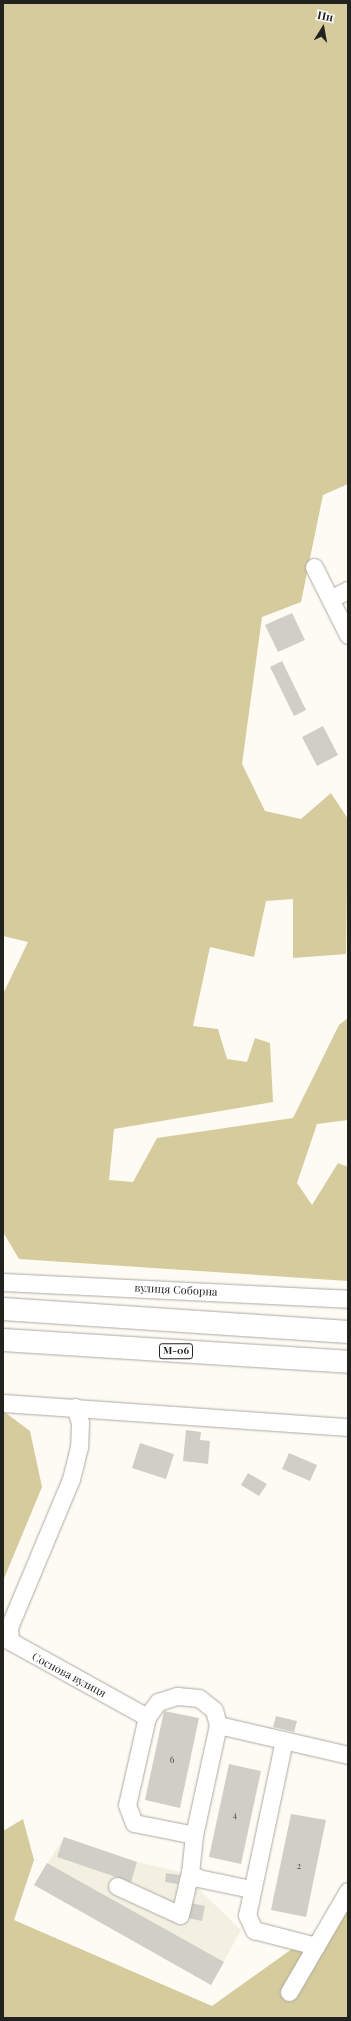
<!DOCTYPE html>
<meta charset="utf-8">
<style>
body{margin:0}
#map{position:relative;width:351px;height:2021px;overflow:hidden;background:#fdfbf4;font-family:"Playfair Display",serif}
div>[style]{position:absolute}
.built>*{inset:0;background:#f3f0e1}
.green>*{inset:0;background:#d6cb9c}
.building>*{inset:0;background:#d0cfc7}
.roads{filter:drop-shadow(0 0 1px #acaaa3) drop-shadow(0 0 1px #acaaa3)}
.minor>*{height:17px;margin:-8.5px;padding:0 8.5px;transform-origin:8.5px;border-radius:8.5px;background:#fff}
.highway>*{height:22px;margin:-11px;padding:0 11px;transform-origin:11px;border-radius:11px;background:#fff}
span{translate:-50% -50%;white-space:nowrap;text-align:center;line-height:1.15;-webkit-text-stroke:3px #fff;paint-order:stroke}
.number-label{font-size:9px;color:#4e4d49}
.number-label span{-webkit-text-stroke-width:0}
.shield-label span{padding:1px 3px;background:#fff;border:1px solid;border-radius:3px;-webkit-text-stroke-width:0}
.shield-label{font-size:10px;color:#22221f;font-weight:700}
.street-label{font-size:11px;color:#22221f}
.frame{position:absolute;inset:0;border:4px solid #22221f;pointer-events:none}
.north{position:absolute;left:303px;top:8px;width:40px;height:40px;-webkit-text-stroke:3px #fff;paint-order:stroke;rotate:11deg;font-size:11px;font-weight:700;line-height:16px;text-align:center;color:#22221f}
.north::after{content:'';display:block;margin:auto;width:14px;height:18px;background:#22221f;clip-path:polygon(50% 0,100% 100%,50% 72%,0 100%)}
</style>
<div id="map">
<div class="built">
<div style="clip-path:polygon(64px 1837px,137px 1862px,181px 1872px,241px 1930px,211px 1985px,34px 1885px)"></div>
</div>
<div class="green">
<div style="clip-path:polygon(3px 3px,348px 3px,348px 484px,323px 495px,301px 602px,262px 617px,242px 764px,265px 811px,301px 819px,331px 793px,348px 819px,346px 954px,293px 958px,293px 899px,266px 901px,254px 957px,210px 947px,193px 1026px,218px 1029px,227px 1059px,247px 1062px,255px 1038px,270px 1043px,273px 1102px,114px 1129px,109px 1180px,133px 1182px,157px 1138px,293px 1118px,339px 1025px,348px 1018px,348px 1120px,317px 1124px,297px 1183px,312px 1205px,338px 1163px,348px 1167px,348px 1281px,19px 1259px,3px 1232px,3px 994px,28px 942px,3px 936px)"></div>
<div style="clip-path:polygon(3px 1411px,30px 1431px,42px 1487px,3px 1581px)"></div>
<div style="clip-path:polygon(23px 1819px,34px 1860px,14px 1920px,212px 2006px,348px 1909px,348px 2018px,3px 2018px,3px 1831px)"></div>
</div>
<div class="building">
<div style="clip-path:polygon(292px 613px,305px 640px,278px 652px,265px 625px)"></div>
<div style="clip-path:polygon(282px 661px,306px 710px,294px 716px,270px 667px)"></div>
<div style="clip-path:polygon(323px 726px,338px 755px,317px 766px,302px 737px)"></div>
<div style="clip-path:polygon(186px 1430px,201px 1432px,200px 1440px,210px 1441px,208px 1464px,183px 1461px)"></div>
<div style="clip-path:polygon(140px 1443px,174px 1454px,166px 1479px,132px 1468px)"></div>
<div style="clip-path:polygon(289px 1453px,317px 1465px,310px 1481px,282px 1469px)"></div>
<div style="clip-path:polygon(248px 1473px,267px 1484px,259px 1496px,241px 1485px)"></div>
<div style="clip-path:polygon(164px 1711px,199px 1718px,180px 1808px,145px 1800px)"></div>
<div style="clip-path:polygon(276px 1716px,297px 1721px,294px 1732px,273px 1727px)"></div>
<div style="clip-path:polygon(229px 1764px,261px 1771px,241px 1864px,209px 1857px)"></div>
<div style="clip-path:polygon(291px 1814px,326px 1820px,306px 1917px,271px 1910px)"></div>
<div style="clip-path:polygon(64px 1837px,137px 1862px,131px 1882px,57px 1857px)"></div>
<div style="clip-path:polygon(47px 1863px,224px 1962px,211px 1985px,34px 1885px)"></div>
<div style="clip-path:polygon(166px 1873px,180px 1875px,178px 1884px,165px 1882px)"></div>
<div style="clip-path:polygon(191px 1903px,205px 1906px,202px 1921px,188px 1918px)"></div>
</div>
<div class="roads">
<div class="minor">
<div style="left:314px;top:567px;width:76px;rotate:63.4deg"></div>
<div style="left:330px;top:599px;width:20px;rotate:-27deg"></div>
<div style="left:3px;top:1282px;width:345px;rotate:2.8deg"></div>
<div style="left:3px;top:1403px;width:346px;rotate:4deg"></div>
<div style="left:75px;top:1407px;width:16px;rotate:72deg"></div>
<div style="left:80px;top:1422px;width:25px;rotate:92deg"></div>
<div style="left:79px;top:1447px;width:33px;rotate:104deg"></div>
<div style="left:71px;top:1479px;width:160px;rotate:112.7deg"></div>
<div style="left:9px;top:1627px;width:14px;rotate:86deg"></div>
<div style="left:10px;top:1641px;width:157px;rotate:29deg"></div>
<div style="left:147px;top:1717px;width:19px;rotate:-54deg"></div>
<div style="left:158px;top:1702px;width:20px;rotate:-18deg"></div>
<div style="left:177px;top:1696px;width:22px;rotate:5deg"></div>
<div style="left:199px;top:1698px;width:19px;rotate:39deg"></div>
<div style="left:214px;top:1710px;width:16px;rotate:75deg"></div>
<div style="left:218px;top:1725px;width:133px;rotate:13deg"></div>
<div style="left:147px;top:1717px;width:90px;rotate:102.8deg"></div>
<div style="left:127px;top:1805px;width:19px;rotate:69deg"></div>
<div style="left:134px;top:1823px;width:61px;rotate:11.3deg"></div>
<div style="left:218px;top:1725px;width:113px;rotate:102.3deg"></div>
<div style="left:194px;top:1835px;width:37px;rotate:96deg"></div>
<div style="left:190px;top:1872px;width:10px;rotate:37deg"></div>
<div style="left:198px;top:1878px;width:54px;rotate:11.7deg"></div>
<div style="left:284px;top:1740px;width:179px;rotate:101.9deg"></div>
<div style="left:247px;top:1915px;width:17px;rotate:65deg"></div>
<div style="left:254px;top:1930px;width:64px;rotate:14.5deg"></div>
<div style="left:117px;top:1886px;width:69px;rotate:24.7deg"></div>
<div style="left:180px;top:1915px;width:44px;rotate:-76.9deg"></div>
<div style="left:289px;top:1992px;width:117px;rotate:-59.7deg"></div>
</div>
<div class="highway">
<div style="left:3px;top:1309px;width:346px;rotate:3.8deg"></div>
<div style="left:3px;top:1340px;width:346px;rotate:3.6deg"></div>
</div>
</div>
<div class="number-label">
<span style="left:172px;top:1759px">6</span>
<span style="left:235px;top:1814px">4</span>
<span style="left:299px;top:1865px">2</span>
</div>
<div class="shield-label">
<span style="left:176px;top:1351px">М-06</span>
</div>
<div class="street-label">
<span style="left:176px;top:1290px;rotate:3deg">вулиця Соборна</span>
<span style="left:69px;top:1675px;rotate:28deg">Соснова вулиця</span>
</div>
<div class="frame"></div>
<div class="north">Пн</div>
</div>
